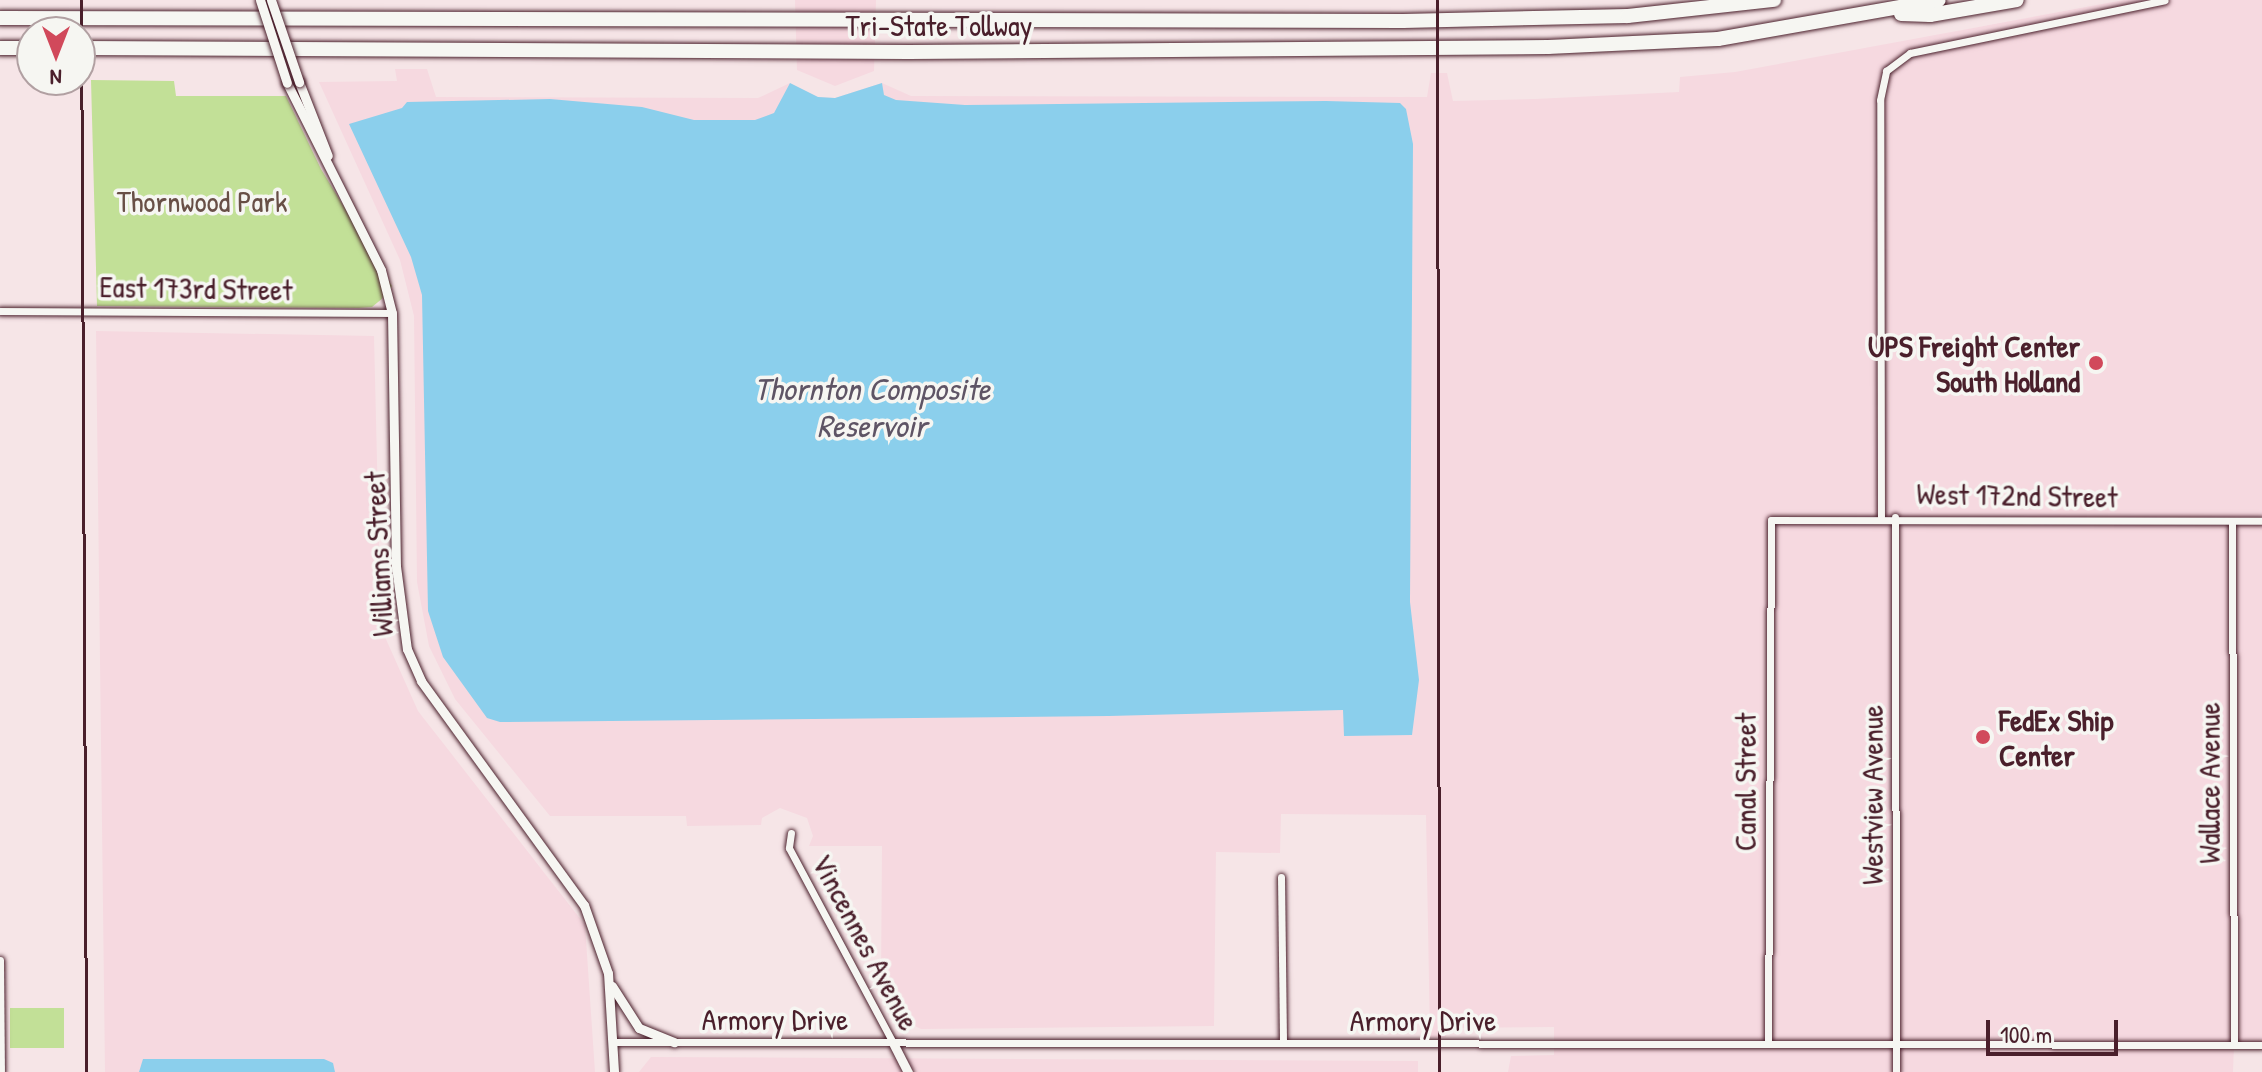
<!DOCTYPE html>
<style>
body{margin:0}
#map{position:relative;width:2262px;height:1072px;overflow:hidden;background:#f6e5e7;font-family:"Patrick Hand",sans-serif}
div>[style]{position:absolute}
.built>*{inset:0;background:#f6d9e0}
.green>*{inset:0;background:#c2e097}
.water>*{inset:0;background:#8bcfec}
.roads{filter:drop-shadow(0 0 2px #4a1f2b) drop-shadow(0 0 2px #4a1f2b)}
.minor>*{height:7px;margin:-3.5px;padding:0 3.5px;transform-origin:3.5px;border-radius:3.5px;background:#f6f6f2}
.tertiary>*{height:9px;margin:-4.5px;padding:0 4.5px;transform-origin:4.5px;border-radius:4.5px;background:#f6f6f2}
.motorway>*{height:14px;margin:-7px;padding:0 7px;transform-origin:7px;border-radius:7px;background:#f6f6f2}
.rail>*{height:3px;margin:-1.5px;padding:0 1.5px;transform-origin:1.5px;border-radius:1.5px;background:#4a1f2b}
.bridges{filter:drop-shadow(0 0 2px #4a1f2b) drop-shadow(0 0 2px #4a1f2b)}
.tertiary-bridge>*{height:9px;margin:-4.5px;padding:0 4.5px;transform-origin:4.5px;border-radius:4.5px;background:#f6f6f2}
.dots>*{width:22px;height:22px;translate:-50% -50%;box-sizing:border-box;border:4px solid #f6f6f2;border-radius:50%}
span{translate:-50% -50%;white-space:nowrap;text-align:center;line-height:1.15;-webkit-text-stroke:7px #f6f6f2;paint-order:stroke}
.street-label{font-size:30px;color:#4a1f2b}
.park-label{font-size:30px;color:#684f46}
.poi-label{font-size:30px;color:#4a1f2b;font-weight:700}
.right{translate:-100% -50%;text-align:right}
.left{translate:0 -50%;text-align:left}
.water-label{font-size:32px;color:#5e5465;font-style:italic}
.north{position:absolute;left:16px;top:16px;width:80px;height:80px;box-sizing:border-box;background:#f6f6f2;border:2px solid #b1a0a2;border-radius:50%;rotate:180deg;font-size:22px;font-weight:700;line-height:32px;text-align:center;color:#4a1f2b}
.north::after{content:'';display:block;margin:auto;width:28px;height:36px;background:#d1495b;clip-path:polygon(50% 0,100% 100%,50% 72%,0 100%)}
.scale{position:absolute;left:1986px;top:1020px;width:132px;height:36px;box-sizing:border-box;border:4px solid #4a1f2b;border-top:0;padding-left:10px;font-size:24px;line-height:28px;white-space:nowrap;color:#4a1f2b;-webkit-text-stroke:6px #f6f6f2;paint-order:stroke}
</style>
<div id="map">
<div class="built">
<div style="clip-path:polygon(795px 0,876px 0,874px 71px,835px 86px,797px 70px)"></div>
<div style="clip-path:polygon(2124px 0,2262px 0,2262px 1045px,2234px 1045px,2233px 1072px,1508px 1072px,1511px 1056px,1554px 1055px,1554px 1027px,1446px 1028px,1446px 1037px,1430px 1038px,1426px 815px,1281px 814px,1280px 853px,1216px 852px,1214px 1026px,921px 1029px,897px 1017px,881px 982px,882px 846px,809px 846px,813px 836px,807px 818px,780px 808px,762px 818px,761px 825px,687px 826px,686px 816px,550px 816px,455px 699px,429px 646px,417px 582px,414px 316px,400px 260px,319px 82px,397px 81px,395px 69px,427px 69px,436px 97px,758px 98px,790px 83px,818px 97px,835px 98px,882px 83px,911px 96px,1427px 97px,1431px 73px,1447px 73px,1453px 101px,1535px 99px,1679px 92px,1680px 77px,1735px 72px)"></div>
<div style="clip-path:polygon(96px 331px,374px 336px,381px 628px,418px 711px,585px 925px,595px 1072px,105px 1072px)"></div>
<div style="clip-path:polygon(651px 1057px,1418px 1061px,1418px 1072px,639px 1072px)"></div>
</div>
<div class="green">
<div style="clip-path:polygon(91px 80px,174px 81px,176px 96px,286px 96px,321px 169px,392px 286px,389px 293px,372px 307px,359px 308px,97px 306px)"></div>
<div style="clip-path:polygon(10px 1008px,64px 1008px,64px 1048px,10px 1048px)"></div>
</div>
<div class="water">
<div style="clip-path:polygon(790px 83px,818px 97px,835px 98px,882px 83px,884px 95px,896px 100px,965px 105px,1326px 101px,1400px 103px,1406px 109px,1413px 144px,1410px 602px,1419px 680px,1412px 735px,1344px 736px,1343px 710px,1109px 716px,500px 722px,487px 718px,443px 657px,428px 611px,422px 295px,411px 257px,349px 124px,402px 108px,407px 102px,550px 99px,642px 107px,694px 120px,755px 120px,774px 113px)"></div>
<div style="clip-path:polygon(143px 1059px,324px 1059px,333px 1063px,335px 1072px,139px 1072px)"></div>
</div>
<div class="roads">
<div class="minor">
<div style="left:0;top:311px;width:392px;rotate:0.3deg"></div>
<div style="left:1881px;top:517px;width:417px;rotate:-90.1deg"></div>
<div style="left:1880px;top:100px;width:30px;rotate:-78deg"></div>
<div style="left:1886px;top:71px;width:30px;rotate:-37deg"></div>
<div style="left:1910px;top:53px;width:260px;rotate:-11.7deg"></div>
<div style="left:1895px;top:517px;width:555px;rotate:89.9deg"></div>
<div style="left:2232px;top:521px;width:524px;rotate:89.78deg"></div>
<div style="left:791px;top:833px;width:15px;rotate:98deg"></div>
<div style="left:789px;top:848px;width:221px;rotate:61.9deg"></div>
<div style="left:1281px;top:877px;width:166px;rotate:89.3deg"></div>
<div style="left:0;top:960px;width:112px;rotate:89.5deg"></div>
<div style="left:613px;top:1042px;width:1649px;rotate:0.1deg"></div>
<div style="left:1768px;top:1044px;width:524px;rotate:-89.67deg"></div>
<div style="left:1771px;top:520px;width:491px;rotate:0.1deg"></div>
</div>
<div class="tertiary">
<div style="left:299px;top:82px;width:79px;rotate:68.6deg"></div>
<div style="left:287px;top:83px;width:209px;rotate:63.3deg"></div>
<div style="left:381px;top:270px;width:44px;rotate:75.7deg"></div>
<div style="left:392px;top:313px;width:253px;rotate:89.1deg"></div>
<div style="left:396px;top:566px;width:84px;rotate:82.5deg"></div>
<div style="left:407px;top:649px;width:35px;rotate:66deg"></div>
<div style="left:421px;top:681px;width:277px;rotate:54deg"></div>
<div style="left:584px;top:905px;width:72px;rotate:70.6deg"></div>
<div style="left:608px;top:973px;width:99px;rotate:86.5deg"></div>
<div style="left:612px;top:986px;width:50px;rotate:57.3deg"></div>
<div style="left:639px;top:1028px;width:38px;rotate:22deg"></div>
<div style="left:893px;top:1043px;width:33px;rotate:63deg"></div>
</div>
<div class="motorway">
<div style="left:1901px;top:14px;width:29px;rotate:2deg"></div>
<div style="left:1930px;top:15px;width:88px;rotate:-9.8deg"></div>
<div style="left:0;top:18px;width:1403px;rotate:0.12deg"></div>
<div style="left:1403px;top:21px;width:225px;rotate:-1.3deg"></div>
<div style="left:1628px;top:16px;width:147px;rotate:-6.3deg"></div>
<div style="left:0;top:48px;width:32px"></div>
<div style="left:80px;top:48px;width:829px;rotate:0.28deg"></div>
<div style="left:909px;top:52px;width:639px;rotate:-0.45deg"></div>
<div style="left:1548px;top:47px;width:170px;rotate:-2.7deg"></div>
<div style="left:1718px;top:39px;width:224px;rotate:-10deg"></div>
</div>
</div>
<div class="rail">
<div style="left:81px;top:0;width:1072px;rotate:89.73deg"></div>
<div style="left:1437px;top:0;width:1072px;rotate:89.89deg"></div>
</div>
<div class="bridges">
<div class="tertiary-bridge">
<div style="left:260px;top:0;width:87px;rotate:72deg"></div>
<div style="left:271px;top:0;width:87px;rotate:71.1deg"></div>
</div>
</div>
<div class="dots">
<div style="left:2096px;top:363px;background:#d1495b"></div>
<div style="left:1983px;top:737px;background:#d1495b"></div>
</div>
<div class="street-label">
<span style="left:939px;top:25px">Tri-State Tollway</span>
<span style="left:196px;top:288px;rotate:1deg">East 173rd Street</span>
<span style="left:2017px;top:495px;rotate:1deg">West 172nd Street</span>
<span style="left:378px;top:554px;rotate:-93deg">Williams Street</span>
<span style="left:1745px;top:782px;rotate:-90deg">Canal Street</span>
<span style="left:2209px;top:783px;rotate:-90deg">Wallace Avenue</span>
<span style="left:1872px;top:795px;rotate:-90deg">Westview Avenue</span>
<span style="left:866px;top:942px;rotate:62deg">Vincennes Avenue</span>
<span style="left:775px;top:1019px">Armory Drive</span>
<span style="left:1423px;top:1020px">Armory Drive</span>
</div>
<div class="park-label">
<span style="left:202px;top:201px">Thornwood Park</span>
</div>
<div class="poi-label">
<span class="right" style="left:2080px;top:363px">UPS Freight Center<br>South Holland</span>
<span class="left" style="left:1999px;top:737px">FedEx Ship<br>Center</span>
</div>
<div class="water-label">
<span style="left:872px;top:408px">Thornton Composite<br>Reservoir</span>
</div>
<div class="north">N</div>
<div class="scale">100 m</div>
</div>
